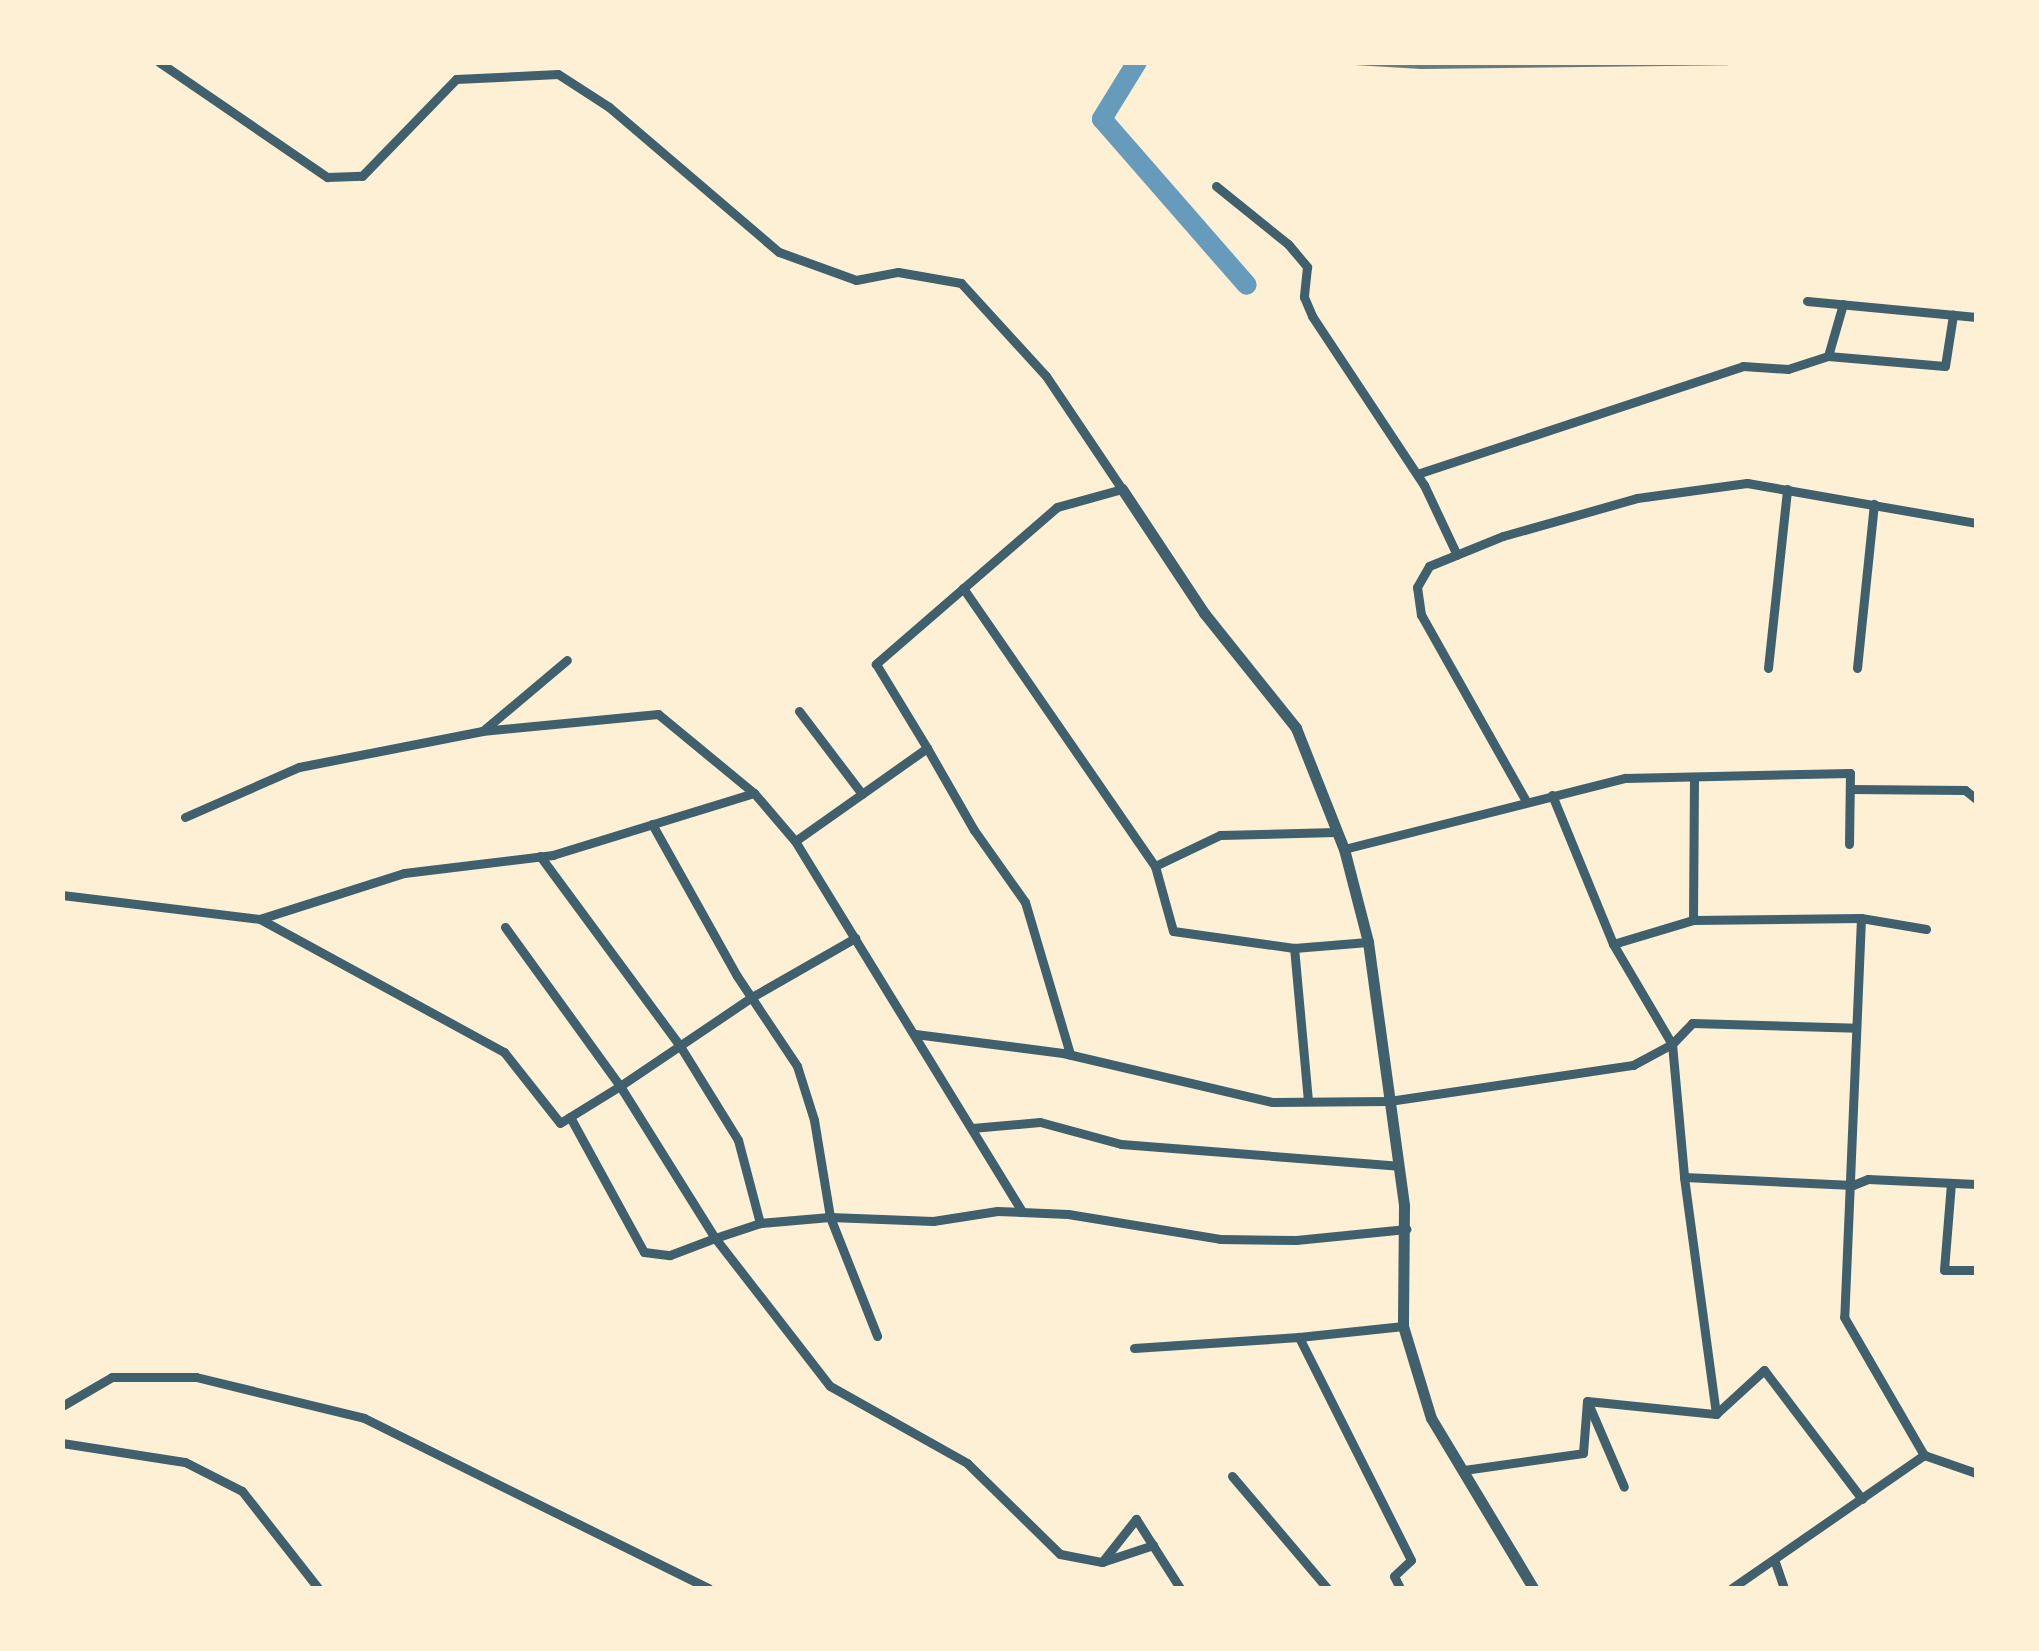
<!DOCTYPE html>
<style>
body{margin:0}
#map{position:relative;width:2039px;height:1651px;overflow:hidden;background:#fdf0d5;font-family:"Public Sans",sans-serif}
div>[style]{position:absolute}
.canal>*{height:20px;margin:-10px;padding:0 10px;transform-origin:10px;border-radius:10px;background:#669bbc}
.minor>*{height:9px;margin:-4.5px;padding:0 4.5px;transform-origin:4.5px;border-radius:4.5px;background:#3f606c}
.tertiary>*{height:11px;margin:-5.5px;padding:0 5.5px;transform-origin:5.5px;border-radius:5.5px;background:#3f606c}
.rail>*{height:5px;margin:-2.5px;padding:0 2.5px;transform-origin:2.5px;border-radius:2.5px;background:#657d81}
span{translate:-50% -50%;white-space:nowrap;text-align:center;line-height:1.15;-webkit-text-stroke:8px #fdf0d5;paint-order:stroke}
.frame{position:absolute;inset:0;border:65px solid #fdf0d5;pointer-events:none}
</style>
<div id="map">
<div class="canal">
<div style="left:1137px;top:62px;width:67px;rotate:121.6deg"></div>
<div style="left:1102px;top:119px;width:220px;rotate:48.9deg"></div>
</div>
<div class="minor">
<div style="left:159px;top:62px;width:204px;rotate:34.4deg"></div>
<div style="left:327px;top:177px;width:35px;rotate:-2deg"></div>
<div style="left:362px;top:176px;width:135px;rotate:-45.9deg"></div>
<div style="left:456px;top:79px;width:102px;rotate:-2.8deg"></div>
<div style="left:558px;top:74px;width:61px;rotate:32.9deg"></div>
<div style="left:609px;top:107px;width:223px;rotate:40.5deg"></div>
<div style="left:779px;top:252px;width:82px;rotate:20deg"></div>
<div style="left:856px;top:280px;width:43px;rotate:-10.8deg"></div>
<div style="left:898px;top:272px;width:64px;rotate:9.9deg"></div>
<div style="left:961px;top:283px;width:126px;rotate:47.6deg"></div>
<div style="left:1046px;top:376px;width:136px;rotate:56.1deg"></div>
<div style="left:1122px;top:489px;width:67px;rotate:164.5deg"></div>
<div style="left:1057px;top:507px;width:240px;rotate:139.1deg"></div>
<div style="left:876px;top:664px;width:98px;rotate:58.7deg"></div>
<div style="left:927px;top:748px;width:161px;rotate:144.8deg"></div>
<div style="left:795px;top:841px;width:63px;rotate:-130.5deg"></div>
<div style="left:754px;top:793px;width:210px;rotate:162.9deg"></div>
<div style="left:553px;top:855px;width:150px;rotate:173.1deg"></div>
<div style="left:404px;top:873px;width:151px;rotate:162.3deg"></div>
<div style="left:260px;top:919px;width:278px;rotate:28.6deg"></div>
<div style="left:504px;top:1052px;width:90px;rotate:51.7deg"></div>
<div style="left:560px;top:1123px;width:70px;rotate:-31.7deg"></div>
<div style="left:620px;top:1086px;width:179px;rotate:58deg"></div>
<div style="left:715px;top:1238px;width:47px;rotate:-18.4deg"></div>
<div style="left:760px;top:1223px;width:70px;rotate:-4.9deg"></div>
<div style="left:830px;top:1217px;width:103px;rotate:2.2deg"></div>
<div style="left:933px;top:1221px;width:65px;rotate:-8.9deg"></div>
<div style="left:997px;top:1211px;width:71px;rotate:2.4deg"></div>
<div style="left:1068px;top:1214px;width:154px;rotate:9.3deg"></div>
<div style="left:1220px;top:1239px;width:76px;rotate:0.8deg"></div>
<div style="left:1296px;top:1240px;width:111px;rotate:-5.7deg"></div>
<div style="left:1216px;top:186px;width:92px;rotate:38.9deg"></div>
<div style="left:1288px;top:244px;width:30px;rotate:50deg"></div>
<div style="left:1307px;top:267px;width:30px;rotate:96deg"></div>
<div style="left:1304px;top:297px;width:21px;rotate:67deg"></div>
<div style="left:1312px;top:316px;width:203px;rotate:56.5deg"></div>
<div style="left:1424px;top:485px;width:77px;rotate:64.8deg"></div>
<div style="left:1807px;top:301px;width:170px;rotate:5.4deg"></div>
<div style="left:1828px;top:356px;width:117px;rotate:4.9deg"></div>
<div style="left:1945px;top:366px;width:52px;rotate:-81.1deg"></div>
<div style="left:1417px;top:474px;width:343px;rotate:-18.3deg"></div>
<div style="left:1743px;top:366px;width:45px;rotate:3.8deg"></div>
<div style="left:1788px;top:369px;width:42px;rotate:-18deg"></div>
<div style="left:1828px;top:356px;width:54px;rotate:-73.9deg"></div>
<div style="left:963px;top:588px;width:338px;rotate:55.4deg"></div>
<div style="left:1768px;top:668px;width:180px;rotate:-83.9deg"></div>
<div style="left:1857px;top:668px;width:165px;rotate:-84.1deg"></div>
<div style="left:799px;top:711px;width:104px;rotate:52.8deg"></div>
<div style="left:485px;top:729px;width:107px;rotate:-40.1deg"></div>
<div style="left:927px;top:748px;width:95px;rotate:60.2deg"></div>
<div style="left:974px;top:830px;width:88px;rotate:54.7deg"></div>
<div style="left:1025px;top:902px;width:159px;rotate:73.5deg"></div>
<div style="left:1850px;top:789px;width:115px;rotate:0.5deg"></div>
<div style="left:1965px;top:790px;width:14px;rotate:39deg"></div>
<div style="left:1552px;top:795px;width:161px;rotate:67.7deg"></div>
<div style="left:1613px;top:944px;width:116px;rotate:59.5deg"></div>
<div style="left:1672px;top:1044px;width:134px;rotate:84.8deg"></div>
<div style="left:1684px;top:1177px;width:169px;rotate:2.7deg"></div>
<div style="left:1853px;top:1185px;width:16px;rotate:-22deg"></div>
<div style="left:1868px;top:1179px;width:108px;rotate:2.7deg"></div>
<div style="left:1526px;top:801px;width:214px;rotate:-119.4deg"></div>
<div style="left:1421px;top:615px;width:28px;rotate:-98deg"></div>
<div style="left:1417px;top:587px;width:24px;rotate:-60deg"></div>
<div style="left:1429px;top:566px;width:80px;rotate:-22.1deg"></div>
<div style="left:1503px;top:536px;width:139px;rotate:-15.8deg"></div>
<div style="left:1637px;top:498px;width:111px;rotate:-7.8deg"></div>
<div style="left:1747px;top:483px;width:232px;rotate:9.9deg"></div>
<div style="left:185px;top:817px;width:124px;rotate:-23.7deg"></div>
<div style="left:299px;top:767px;width:187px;rotate:-11.1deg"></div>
<div style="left:482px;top:731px;width:177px;rotate:-5.5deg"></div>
<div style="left:658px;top:714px;width:124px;rotate:39.5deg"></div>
<div style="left:652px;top:824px;width:174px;rotate:60.8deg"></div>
<div style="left:737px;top:976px;width:108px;rotate:56.3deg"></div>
<div style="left:797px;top:1066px;width:57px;rotate:72.5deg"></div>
<div style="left:814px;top:1120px;width:98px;rotate:80.6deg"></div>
<div style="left:830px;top:1217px;width:128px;rotate:68.4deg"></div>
<div style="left:795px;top:841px;width:435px;rotate:58.5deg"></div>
<div style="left:1344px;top:849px;width:290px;rotate:-14.2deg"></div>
<div style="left:1625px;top:778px;width:225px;rotate:-1.3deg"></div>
<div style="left:1850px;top:773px;width:71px;rotate:90.8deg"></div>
<div style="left:540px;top:856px;width:236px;rotate:53.6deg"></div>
<div style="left:680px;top:1046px;width:110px;rotate:58.3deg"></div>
<div style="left:738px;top:1140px;width:86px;rotate:75.2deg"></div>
<div style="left:62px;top:895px;width:199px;rotate:6.9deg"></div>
<div style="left:1861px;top:918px;width:66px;rotate:9.6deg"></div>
<div style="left:1693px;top:920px;width:143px;rotate:-89.6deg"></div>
<div style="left:505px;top:927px;width:196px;rotate:54.1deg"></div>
<div style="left:620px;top:1086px;width:159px;rotate:-34deg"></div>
<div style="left:752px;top:997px;width:119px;rotate:-29.8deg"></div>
<div style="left:1613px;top:944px;width:84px;rotate:-16.7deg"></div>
<div style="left:1693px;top:920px;width:168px;rotate:-0.7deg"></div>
<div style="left:1861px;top:918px;width:399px;rotate:92.4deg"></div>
<div style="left:1844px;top:1317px;width:160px;rotate:59.9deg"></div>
<div style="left:1294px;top:948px;width:122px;rotate:-172deg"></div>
<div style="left:1173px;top:931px;width:67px;rotate:-105.5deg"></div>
<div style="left:1155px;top:866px;width:72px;rotate:-25.5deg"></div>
<div style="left:1220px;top:835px;width:116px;rotate:-1.5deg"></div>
<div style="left:915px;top:1034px;width:149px;rotate:7.3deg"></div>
<div style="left:1063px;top:1053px;width:215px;rotate:13.2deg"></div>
<div style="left:1272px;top:1102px;width:117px;rotate:-0.5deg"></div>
<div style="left:1389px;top:1101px;width:247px;rotate:-8.4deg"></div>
<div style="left:1633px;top:1065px;width:44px;rotate:-28.3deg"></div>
<div style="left:1672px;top:1044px;width:29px;rotate:-46deg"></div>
<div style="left:1692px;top:1023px;width:164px;rotate:1.7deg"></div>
<div style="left:1308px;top:1101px;width:154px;rotate:-95.2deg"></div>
<div style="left:1294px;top:948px;width:74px;rotate:-4.6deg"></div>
<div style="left:570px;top:1117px;width:154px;rotate:61.3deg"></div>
<div style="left:644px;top:1252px;width:26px;rotate:7deg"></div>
<div style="left:670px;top:1255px;width:48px;rotate:-20.7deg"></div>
<div style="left:715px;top:1238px;width:187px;rotate:52.2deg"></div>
<div style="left:830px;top:1386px;width:157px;rotate:29.3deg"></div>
<div style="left:967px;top:1463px;width:130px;rotate:44.4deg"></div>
<div style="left:1060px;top:1554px;width:43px;rotate:10.8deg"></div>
<div style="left:1102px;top:1562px;width:54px;rotate:-18.4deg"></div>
<div style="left:972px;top:1128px;width:68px;rotate:-5deg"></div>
<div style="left:1040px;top:1122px;width:84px;rotate:15.2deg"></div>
<div style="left:1121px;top:1144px;width:278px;rotate:4.5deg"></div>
<div style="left:1951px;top:1183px;width:87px;rotate:94.6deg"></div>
<div style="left:1944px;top:1270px;width:32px"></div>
<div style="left:1134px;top:1348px;width:165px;rotate:-3.8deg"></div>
<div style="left:1588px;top:1403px;width:91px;rotate:66.8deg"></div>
<div style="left:62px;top:1406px;width:58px;rotate:-30.1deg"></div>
<div style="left:112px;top:1377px;width:84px"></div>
<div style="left:196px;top:1377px;width:173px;rotate:13.7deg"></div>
<div style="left:364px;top:1418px;width:384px;rotate:26.3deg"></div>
<div style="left:1716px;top:1414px;width:65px;rotate:-42.5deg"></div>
<div style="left:1764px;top:1370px;width:162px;rotate:52.8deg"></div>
<div style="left:62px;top:1443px;width:124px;rotate:8.8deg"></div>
<div style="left:185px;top:1462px;width:64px;rotate:27deg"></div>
<div style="left:242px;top:1491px;width:123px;rotate:51.9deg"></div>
<div style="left:1464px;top:1470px;width:120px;rotate:-8.1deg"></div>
<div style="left:1583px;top:1453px;width:52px;rotate:-85.6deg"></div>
<div style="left:1587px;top:1401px;width:130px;rotate:5.8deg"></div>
<div style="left:1716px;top:1414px;width:239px;rotate:-97.7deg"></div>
<div style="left:1232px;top:1476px;width:147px;rotate:49.7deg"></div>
<div style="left:1102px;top:1562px;width:55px;rotate:-51.7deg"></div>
<div style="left:1136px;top:1519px;width:82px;rotate:57.5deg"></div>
<div style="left:1775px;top:1562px;width:28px;rotate:71deg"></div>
<div style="left:1400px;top:1588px;width:13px;rotate:-117deg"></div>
<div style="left:1394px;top:1576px;width:23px;rotate:-43deg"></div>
<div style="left:1411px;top:1560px;width:250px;rotate:-116.7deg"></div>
<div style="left:1299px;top:1337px;width:105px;rotate:-6deg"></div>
<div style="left:1732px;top:1588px;width:234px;rotate:-34.7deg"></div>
<div style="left:1924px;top:1455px;width:55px;rotate:19.1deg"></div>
</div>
<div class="tertiary">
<div style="left:1122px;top:489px;width:149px;rotate:56.5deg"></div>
<div style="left:1204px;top:613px;width:147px;rotate:51.3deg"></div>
<div style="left:1296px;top:728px;width:130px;rotate:68.4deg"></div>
<div style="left:1344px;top:849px;width:96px;rotate:75.5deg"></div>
<div style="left:1368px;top:942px;width:266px;rotate:82.2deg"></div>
<div style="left:1404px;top:1206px;width:120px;rotate:90.5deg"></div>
<div style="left:1403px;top:1326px;width:96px;rotate:73.1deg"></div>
<div style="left:1431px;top:1418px;width:198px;rotate:59deg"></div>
</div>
<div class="rail">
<div style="left:1354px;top:62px;width:67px;rotate:3.4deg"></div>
<div style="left:1421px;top:66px;width:306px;rotate:-0.7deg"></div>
</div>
<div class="frame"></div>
</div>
